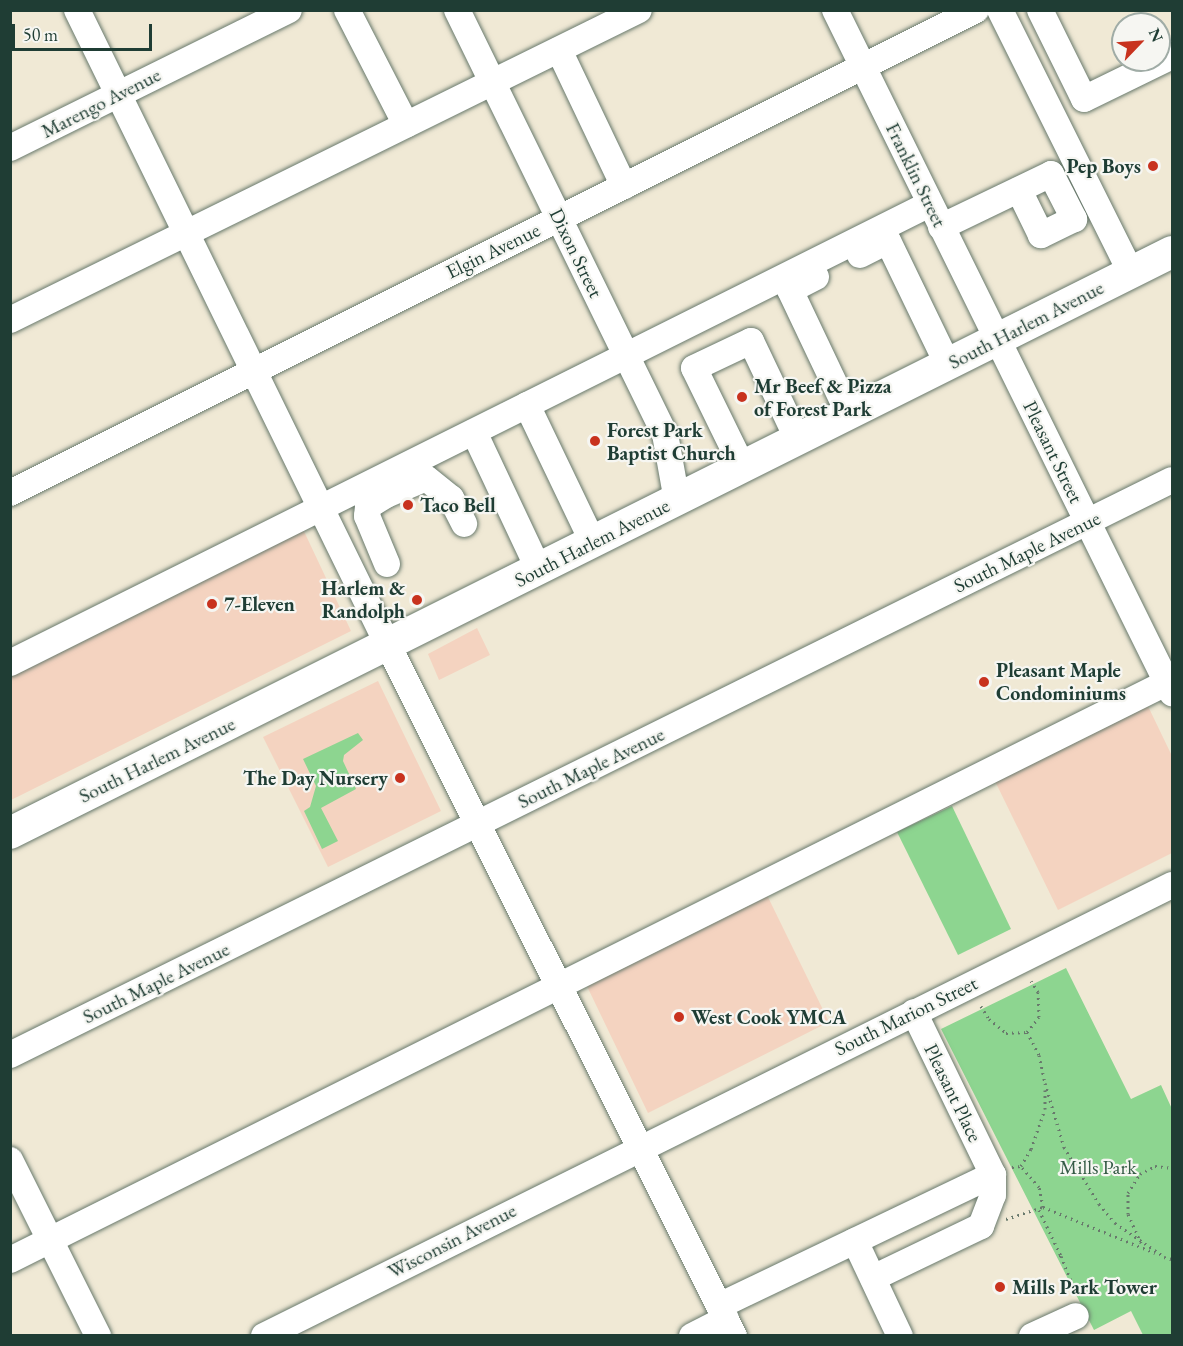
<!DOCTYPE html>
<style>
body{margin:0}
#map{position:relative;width:1183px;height:1346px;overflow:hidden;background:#f0e9d5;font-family:"EB Garamond",serif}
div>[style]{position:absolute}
.built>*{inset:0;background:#f4d3c0}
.green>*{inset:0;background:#8dd590}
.path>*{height:3px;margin-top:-1.5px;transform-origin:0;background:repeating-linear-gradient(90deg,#68796c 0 1.5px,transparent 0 6px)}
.roads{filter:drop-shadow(0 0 2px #68796c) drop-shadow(0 0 2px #68796c)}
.minor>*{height:26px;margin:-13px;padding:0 13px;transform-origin:13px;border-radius:13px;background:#fff}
.major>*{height:32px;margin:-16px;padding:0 16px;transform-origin:16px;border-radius:16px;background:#fff}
.dots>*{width:16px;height:16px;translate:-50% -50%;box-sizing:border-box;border:3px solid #f6f6f2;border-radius:50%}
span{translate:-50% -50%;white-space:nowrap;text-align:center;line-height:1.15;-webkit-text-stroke:4.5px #f6f6f2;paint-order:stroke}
.street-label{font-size:20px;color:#1f3d34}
.poi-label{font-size:20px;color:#1f3d34;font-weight:700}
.right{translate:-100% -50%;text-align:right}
.left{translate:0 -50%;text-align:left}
.park-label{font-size:20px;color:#355b46}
.frame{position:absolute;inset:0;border:12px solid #1f3d34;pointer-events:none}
.north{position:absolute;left:1111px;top:12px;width:60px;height:60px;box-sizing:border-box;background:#f6f6f2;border:2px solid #a0aca6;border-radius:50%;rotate:65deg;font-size:16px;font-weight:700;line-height:24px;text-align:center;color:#1f3d34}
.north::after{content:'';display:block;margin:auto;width:21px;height:27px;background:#c8321e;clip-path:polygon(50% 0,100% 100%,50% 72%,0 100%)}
.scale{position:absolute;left:12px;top:24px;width:140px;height:27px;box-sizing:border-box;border:3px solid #1f3d34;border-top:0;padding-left:8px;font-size:18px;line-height:21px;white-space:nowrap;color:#1f3d34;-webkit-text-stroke:4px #f6f6f2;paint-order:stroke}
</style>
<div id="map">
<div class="built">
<div style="clip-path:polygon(301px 525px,351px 631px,11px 800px,11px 669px)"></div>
<div style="clip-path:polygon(477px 628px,490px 655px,439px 680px,428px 654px)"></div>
<div style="clip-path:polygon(378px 681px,441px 811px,328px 867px,263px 737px)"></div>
<div style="clip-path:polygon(1145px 700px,1172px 756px,1172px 853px,1058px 910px,992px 775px)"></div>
<div style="clip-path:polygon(765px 891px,829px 1022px,648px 1113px,584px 980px)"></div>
</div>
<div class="green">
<div style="clip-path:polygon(358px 733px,363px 740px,344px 755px,343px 761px,356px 789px,321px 808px,338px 841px,322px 849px,304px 811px,310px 807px,316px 786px,303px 759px)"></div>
<div style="clip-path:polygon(952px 806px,1011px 929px,958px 955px,897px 832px)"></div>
<div style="clip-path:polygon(1066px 968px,1131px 1099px,1161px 1085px,1172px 1109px,1172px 1335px,1143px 1335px,1131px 1311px,1094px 1330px,941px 1029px)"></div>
</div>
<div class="path">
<div style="left:981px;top:1006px;width:15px;rotate:58deg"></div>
<div style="left:989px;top:1019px;width:22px;rotate:39deg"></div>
<div style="left:1006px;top:1033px;width:21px;rotate:-3deg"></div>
<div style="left:1027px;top:1032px;width:19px;rotate:-51deg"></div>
<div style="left:1039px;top:1017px;width:25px;rotate:-92deg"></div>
<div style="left:1038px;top:992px;width:13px;rotate:-122deg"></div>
<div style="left:1027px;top:1032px;width:26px;rotate:62deg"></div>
<div style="left:1039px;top:1055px;width:29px;rotate:78deg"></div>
<div style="left:1045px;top:1083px;width:67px;rotate:73.5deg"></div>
<div style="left:1064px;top:1147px;width:67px;rotate:58.4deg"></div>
<div style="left:1099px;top:1204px;width:25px;rotate:50deg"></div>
<div style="left:1115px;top:1223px;width:58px;rotate:34.5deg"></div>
<div style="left:1012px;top:1167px;width:9px;rotate:-6deg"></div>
<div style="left:1021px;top:1166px;width:20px;rotate:-60deg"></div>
<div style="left:1031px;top:1149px;width:42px;rotate:-70.7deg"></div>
<div style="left:1045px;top:1109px;width:19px;rotate:-90deg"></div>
<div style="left:1043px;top:1207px;width:121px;rotate:22.3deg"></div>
<div style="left:1039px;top:1210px;width:51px;rotate:64.4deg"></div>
<div style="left:1061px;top:1256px;width:4px;rotate:146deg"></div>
<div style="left:1006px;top:1219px;width:39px;rotate:-18deg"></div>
<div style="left:1043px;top:1207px;width:20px;rotate:-101deg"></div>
<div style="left:1039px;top:1187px;width:28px;rotate:-131deg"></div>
<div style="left:1141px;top:1243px;width:32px;rotate:-114deg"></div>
<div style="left:1128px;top:1214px;width:21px;rotate:-90deg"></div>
<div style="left:1128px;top:1193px;width:22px;rotate:-58deg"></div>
<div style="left:1140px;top:1174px;width:17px;rotate:-28deg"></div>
<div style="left:1155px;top:1166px;width:17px;rotate:7deg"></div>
<div style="left:1061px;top:1256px;width:27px;rotate:68deg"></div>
<div style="left:1164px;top:1257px;width:8px;rotate:14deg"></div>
</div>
<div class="roads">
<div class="minor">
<div style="left:77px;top:10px;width:707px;rotate:63.91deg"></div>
<div style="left:388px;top:645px;width:773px;rotate:63.4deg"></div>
<div style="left:347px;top:10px;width:129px;rotate:62.8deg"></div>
<div style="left:457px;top:10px;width:472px;rotate:63.9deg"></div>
<div style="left:665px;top:434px;width:68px;rotate:79.8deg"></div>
<div style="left:835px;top:10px;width:762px;rotate:63.74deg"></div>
<div style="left:1000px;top:10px;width:294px;rotate:63.5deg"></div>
<div style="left:1040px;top:10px;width:99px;rotate:63.7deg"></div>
<div style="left:1084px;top:99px;width:98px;rotate:-26deg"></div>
<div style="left:559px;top:50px;width:151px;rotate:64.5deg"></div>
<div style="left:10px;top:148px;width:311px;rotate:-26.3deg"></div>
<div style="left:941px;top:227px;width:122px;rotate:-25.7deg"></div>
<div style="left:1051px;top:174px;width:51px;rotate:62.9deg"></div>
<div style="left:1074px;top:219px;width:37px;rotate:154deg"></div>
<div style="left:1041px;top:235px;width:50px;rotate:-116.1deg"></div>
<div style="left:860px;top:255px;width:31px;rotate:-27deg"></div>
<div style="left:888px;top:241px;width:138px;rotate:64.2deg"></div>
<div style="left:816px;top:277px;width:29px;rotate:153deg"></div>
<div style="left:790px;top:290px;width:137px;rotate:64.6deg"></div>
<div style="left:10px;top:320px;width:701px;rotate:-26.24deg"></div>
<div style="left:527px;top:405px;width:153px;rotate:64.4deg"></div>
<div style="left:474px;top:432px;width:153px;rotate:64.8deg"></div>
<div style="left:743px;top:468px;width:111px;rotate:-116.1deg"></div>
<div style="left:694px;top:368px;width:63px;rotate:-25.3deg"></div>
<div style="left:751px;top:341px;width:110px;rotate:64.6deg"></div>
<div style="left:10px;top:493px;width:1080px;rotate:-26.57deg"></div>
<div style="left:387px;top:564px;width:52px;rotate:-112.6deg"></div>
<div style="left:367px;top:516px;width:10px;rotate:-84deg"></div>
<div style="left:368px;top:506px;width:21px;rotate:-31deg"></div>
<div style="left:386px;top:495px;width:43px;rotate:-23deg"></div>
<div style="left:426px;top:478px;width:32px;rotate:39deg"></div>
<div style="left:451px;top:498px;width:29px;rotate:63deg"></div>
<div style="left:10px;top:663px;width:1028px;rotate:-26.52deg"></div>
<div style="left:10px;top:1055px;width:1296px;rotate:-26.33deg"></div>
<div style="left:10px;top:1160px;width:197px;rotate:63.4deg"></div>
<div style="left:855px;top:1241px;width:105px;rotate:64.7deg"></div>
<div style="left:10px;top:1260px;width:1299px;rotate:-26.53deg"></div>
<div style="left:873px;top:1278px;width:120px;rotate:-25.7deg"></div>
<div style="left:981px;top:1226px;width:33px;rotate:-69deg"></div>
<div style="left:993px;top:1195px;width:20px;rotate:-90deg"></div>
<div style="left:993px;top:1175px;width:181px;rotate:-115.9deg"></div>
<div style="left:719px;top:1306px;width:304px;rotate:-25.6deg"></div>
<div style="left:264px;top:1336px;width:1014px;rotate:-26.41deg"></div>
<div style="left:692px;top:1336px;width:38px;rotate:-27deg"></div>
<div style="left:1032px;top:1336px;width:48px;rotate:-24.4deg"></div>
</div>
<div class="major">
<div style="left:10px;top:833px;width:1299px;rotate:-26.57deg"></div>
</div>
</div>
<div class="dots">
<div style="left:1153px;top:166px;background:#c8321e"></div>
<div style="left:742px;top:397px;background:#c8321e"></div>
<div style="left:595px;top:441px;background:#c8321e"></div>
<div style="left:408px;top:505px;background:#c8321e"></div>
<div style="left:417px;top:600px;background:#c8321e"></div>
<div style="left:212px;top:604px;background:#c8321e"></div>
<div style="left:984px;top:682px;background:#c8321e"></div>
<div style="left:400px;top:778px;background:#c8321e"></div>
<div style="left:679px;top:1017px;background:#c8321e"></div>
<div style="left:1000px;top:1287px;background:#c8321e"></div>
</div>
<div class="street-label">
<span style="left:101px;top:103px;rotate:-27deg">Marengo Avenue</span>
<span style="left:916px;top:175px;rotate:64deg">Franklin Street</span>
<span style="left:493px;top:251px;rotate:-26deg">Elgin Avenue</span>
<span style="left:576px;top:253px;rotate:64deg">Dixon Street</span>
<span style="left:1026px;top:325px;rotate:-27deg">South Harlem Avenue</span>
<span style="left:1053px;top:452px;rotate:64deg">Pleasant Street</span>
<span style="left:592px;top:543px;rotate:-27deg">South Harlem Avenue</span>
<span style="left:1027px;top:552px;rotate:-26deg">South Maple Avenue</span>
<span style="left:157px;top:760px;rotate:-26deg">South Harlem Avenue</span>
<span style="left:591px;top:768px;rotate:-26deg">South Maple Avenue</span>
<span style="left:156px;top:983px;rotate:-26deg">South Maple Avenue</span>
<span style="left:906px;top:1016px;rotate:-26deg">South Marion Street</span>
<span style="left:953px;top:1093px;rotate:64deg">Pleasant Place</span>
<span style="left:452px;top:1241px;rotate:-27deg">Wisconsin Avenue</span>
</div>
<div class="poi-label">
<span class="right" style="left:1141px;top:166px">Pep Boys</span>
<span class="left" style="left:754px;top:398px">Mr Beef &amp; Pizza<br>of Forest Park</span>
<span class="left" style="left:607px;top:442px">Forest Park<br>Baptist Church</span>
<span class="left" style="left:420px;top:505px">Taco Bell</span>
<span class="right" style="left:405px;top:600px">Harlem &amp;<br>Randolph</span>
<span class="left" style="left:224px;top:604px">7-Eleven</span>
<span class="left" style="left:996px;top:682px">Pleasant Maple<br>Condominiums</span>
<span class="right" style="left:388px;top:778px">The Day Nursery</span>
<span class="left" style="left:691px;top:1017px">West Cook YMCA</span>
<span class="left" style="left:1012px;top:1287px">Mills Park Tower</span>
</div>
<div class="park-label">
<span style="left:1098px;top:1167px">Mills Park</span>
</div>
<div class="frame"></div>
<div class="north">N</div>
<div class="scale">50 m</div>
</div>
